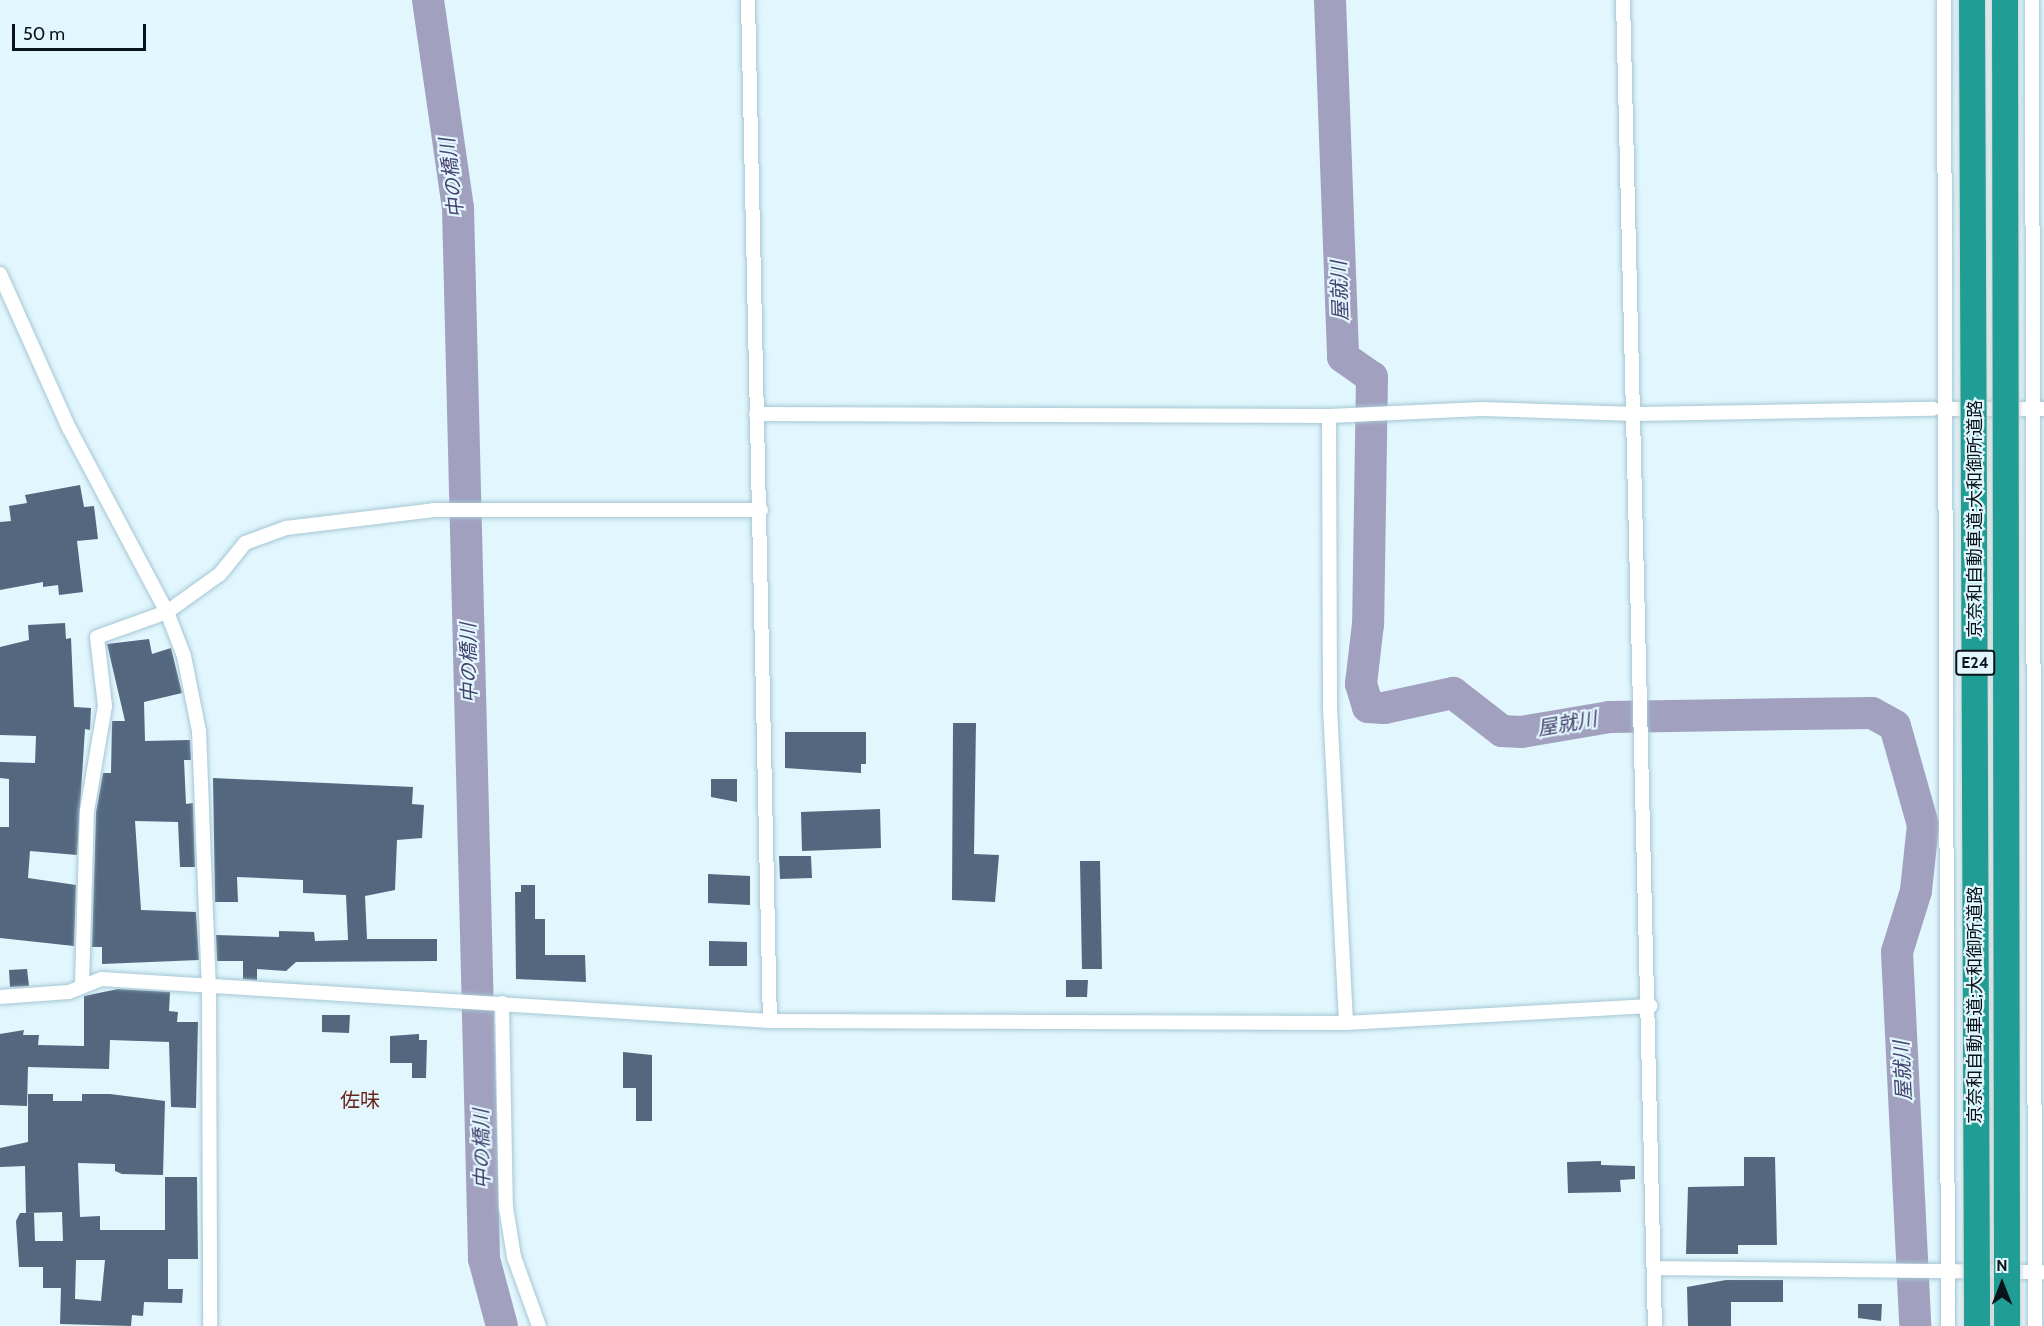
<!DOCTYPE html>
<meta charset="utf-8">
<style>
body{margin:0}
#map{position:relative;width:2044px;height:1326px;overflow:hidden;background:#e1f6fd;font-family:Cabin,"Noto Sans JP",sans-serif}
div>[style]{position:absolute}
.river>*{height:32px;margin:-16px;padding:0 16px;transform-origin:16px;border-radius:16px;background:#a2a0bf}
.building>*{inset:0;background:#53677f}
.roads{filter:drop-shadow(0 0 2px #a5c7d3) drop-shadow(0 0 2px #a5c7d3)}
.minor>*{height:14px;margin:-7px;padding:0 7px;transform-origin:7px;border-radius:7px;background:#fff}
.bridges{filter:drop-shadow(0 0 2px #d3d5d6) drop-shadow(0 0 2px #d3d5d6)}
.motorway-bridge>*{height:26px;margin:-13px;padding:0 13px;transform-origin:13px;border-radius:13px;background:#209d94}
span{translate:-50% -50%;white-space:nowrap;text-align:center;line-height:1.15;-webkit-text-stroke:4.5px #e1f6fd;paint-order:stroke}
.shield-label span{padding:2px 4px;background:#e1f6fd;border:2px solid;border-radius:4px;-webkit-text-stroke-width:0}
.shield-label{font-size:16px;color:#081419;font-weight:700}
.street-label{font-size:18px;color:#081419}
.water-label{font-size:20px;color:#47416e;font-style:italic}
.neighbourhood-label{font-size:20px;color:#6a261d}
.north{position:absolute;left:1972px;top:1254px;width:60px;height:60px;-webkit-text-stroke:4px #e1f6fd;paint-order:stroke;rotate:0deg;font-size:16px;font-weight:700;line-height:24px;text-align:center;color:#081419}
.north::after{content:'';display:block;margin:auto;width:21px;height:27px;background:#081419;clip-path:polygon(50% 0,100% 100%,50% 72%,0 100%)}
.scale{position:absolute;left:12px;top:24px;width:134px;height:27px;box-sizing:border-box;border:3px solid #081419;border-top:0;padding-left:8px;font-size:18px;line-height:21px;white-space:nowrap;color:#081419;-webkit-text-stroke:4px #e1f6fd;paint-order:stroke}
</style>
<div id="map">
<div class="river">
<div style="left:428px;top:0;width:210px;rotate:81.8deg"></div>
<div style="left:458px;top:208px;width:1051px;rotate:88.58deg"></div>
<div style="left:484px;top:1259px;width:69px;rotate:75deg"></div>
<div style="left:1330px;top:0;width:357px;rotate:87.9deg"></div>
<div style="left:1343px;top:357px;width:35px;rotate:35deg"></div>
<div style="left:1372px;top:377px;width:247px;rotate:90.9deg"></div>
<div style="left:1368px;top:624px;width:60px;rotate:96.7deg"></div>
<div style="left:1361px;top:684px;width:24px;rotate:73deg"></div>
<div style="left:1368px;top:707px;width:16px;rotate:4deg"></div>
<div style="left:1384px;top:708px;width:71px;rotate:-12.3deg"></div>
<div style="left:1453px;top:693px;width:62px;rotate:37.8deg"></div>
<div style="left:1502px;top:731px;width:19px;rotate:3deg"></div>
<div style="left:1521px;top:732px;width:90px;rotate:-9.6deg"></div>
<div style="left:1610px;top:717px;width:262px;rotate:-0.9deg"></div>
<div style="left:1872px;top:713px;width:26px;rotate:29deg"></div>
<div style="left:1895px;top:726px;width:103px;rotate:74.2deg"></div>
<div style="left:1923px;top:825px;width:66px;rotate:96.1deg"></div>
<div style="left:1916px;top:891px;width:64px;rotate:107.3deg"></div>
<div style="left:1897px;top:952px;width:374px;rotate:87.2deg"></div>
</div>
<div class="building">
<div style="clip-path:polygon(80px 485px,84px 507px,94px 506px,98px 539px,77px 541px,83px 592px,59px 595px,58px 585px,43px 587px,43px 582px,0 590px,0 522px,11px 521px,9px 506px,27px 503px,25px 495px)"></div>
<div style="clip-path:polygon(65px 623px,66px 639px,71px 638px,74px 707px,91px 708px,90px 730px,85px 729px,77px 855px,30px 851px,28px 878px,76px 885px,74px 946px,0 938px,0 827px,9px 827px,9px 779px,0 778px,0 762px,35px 763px,36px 736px,0 735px,0 647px,29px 640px,28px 625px)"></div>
<div style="clip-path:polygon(149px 639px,152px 654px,171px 648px,182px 693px,144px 702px,145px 741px,190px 740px,191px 760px,184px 760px,186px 804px,193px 803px,195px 867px,180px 867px,178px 822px,135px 821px,141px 910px,196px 912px,199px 960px,102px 964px,102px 947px,92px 947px,96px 812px,103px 773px,111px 773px,112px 721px,125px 721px,107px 644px)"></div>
<div style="clip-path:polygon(953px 723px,976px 723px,974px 854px,999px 855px,995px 902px,952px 900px)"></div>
<div style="clip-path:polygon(785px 732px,866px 732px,866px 764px,861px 764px,861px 773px,785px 768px)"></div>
<div style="clip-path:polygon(213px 778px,413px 787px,412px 804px,424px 805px,422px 838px,397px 840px,395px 890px,365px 896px,367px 939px,437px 939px,437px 961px,296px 962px,286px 971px,257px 969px,257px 980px,243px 979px,243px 961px,217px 961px,216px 935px,279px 937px,279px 931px,314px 932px,315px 941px,348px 940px,346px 895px,303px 893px,303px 880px,237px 877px,238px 902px,215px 902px)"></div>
<div style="clip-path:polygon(711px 779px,737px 779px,737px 802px,711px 797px)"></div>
<div style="clip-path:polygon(880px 809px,881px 848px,802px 851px,801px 812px)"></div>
<div style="clip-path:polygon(779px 856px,811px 856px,812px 878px,780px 879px)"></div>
<div style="clip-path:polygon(1080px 861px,1100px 861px,1102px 969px,1082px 969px)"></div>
<div style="clip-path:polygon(708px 874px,750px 876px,750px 905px,708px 903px)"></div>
<div style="clip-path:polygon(521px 885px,535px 885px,535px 919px,545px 919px,545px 955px,585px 955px,586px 982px,516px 979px,515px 892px,521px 892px)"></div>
<div style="clip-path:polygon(709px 941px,747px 942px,747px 966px,709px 966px)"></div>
<div style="clip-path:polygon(27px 969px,29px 986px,10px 987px,9px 970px)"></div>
<div style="clip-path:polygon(1066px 980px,1088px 980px,1087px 997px,1066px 997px)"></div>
<div style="clip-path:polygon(118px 989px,170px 992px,169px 1011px,178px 1012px,177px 1022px,198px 1022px,196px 1108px,171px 1107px,169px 1042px,110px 1040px,109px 1069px,28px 1067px,27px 1106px,0 1105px,0 1034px,24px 1030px,23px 1035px,39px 1035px,38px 1045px,84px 1046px,84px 996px)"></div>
<div style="clip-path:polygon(322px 1015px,350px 1015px,349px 1033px,322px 1032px)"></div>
<div style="clip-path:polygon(419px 1034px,419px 1040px,427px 1040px,426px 1078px,412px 1078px,412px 1063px,390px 1063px,390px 1036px)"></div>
<div style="clip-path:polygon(623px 1052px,652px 1055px,652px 1121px,636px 1121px,636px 1088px,623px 1088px)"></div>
<div style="clip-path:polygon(evenodd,28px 1094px,53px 1094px,53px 1101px,82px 1101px,82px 1094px,110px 1094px,165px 1101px,163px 1175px,122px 1174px,115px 1171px,115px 1164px,78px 1163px,80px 1217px,100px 1216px,100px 1230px,165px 1230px,165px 1177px,197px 1177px,198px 1259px,168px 1259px,168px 1289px,183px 1289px,182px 1303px,144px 1302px,143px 1316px,132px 1315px,131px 1326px,60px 1324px,61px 1288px,43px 1288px,43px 1267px,19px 1267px,16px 1221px,20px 1213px,34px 1213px,35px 1241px,63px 1241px,62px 1212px,26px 1213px,25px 1166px,0 1167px,0 1148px,28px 1142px,28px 1094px,76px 1260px,105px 1260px,101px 1301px,75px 1299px,76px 1260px)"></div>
<div style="clip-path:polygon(1744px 1157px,1775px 1157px,1777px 1245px,1738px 1245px,1738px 1254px,1686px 1254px,1688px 1187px,1744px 1186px)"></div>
<div style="clip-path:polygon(1601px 1161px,1601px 1165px,1635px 1166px,1635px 1179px,1620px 1180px,1621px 1192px,1568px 1193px,1567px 1162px)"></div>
<div style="clip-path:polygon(1726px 1280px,1783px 1280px,1783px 1302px,1731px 1302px,1731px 1326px,1688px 1326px,1687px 1287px)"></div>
<div style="clip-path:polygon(1858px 1304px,1882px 1304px,1881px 1321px,1858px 1318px)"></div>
</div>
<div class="roads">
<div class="minor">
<div style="left:748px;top:0;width:1021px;rotate:88.77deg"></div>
<div style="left:1623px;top:0;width:1326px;rotate:88.62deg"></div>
<div style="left:1944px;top:0;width:1326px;rotate:89.83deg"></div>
<div style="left:2032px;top:0;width:1326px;rotate:89.87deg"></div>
<div style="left:0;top:274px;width:169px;rotate:65.9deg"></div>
<div style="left:69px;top:428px;width:208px;rotate:62deg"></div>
<div style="left:167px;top:612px;width:47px;rotate:68.9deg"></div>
<div style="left:184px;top:656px;width:76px;rotate:78.7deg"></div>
<div style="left:199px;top:731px;width:258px;rotate:87.8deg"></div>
<div style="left:209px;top:989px;width:337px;rotate:89.8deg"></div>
<div style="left:1946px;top:409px;width:98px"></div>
<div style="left:756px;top:414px;width:573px;rotate:0.2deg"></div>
<div style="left:1329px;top:416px;width:153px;rotate:-2.6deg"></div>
<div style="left:1482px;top:409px;width:154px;rotate:1.9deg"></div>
<div style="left:1636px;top:414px;width:297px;rotate:-1deg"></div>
<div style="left:1329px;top:416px;width:291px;rotate:89.8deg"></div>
<div style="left:1330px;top:707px;width:316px;rotate:87.1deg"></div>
<div style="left:82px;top:985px;width:174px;rotate:-88.4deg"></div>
<div style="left:87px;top:811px;width:107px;rotate:-80.3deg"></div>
<div style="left:105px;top:706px;width:69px;rotate:-96.6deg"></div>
<div style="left:97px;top:637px;width:74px;rotate:-19.7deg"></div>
<div style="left:167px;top:612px;width:65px;rotate:-35.6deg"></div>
<div style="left:220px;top:574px;width:40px;rotate:-51deg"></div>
<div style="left:245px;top:543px;width:44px;rotate:-20.1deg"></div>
<div style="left:286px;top:528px;width:149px;rotate:-6.9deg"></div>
<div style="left:434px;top:510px;width:327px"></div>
<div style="left:0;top:997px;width:69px;rotate:-4.1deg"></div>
<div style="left:69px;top:992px;width:35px;rotate:-22deg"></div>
<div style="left:102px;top:979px;width:669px;rotate:3.6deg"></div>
<div style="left:770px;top:1021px;width:576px;rotate:0.2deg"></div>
<div style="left:1346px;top:1023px;width:305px;rotate:-3.2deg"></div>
<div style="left:502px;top:1003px;width:204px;rotate:88.9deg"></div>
<div style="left:506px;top:1207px;width:51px;rotate:80.9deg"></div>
<div style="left:514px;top:1257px;width:73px;rotate:70.1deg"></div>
<div style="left:1655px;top:1268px;width:388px;rotate:0.6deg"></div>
</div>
</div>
<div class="bridges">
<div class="motorway-bridge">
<div style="left:1972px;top:0;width:1326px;rotate:89.78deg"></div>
<div style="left:2005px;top:0;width:1326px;rotate:89.91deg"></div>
</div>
</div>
<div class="shield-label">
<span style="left:1975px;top:663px">E24</span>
</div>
<div class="street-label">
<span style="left:1975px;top:519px;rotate:-90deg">京奈和自動車道;大和御所道路</span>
<span style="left:1975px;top:1005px;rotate:-90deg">京奈和自動車道;大和御所道路</span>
</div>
<div class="water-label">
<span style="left:452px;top:178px;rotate:-97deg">中の橋川</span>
<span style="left:1340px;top:291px;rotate:-92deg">屋就川</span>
<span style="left:469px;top:663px;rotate:-91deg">中の橋川</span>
<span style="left:1567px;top:724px;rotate:-10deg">屋就川</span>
<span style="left:1903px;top:1071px;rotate:-93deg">屋就川</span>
<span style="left:482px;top:1149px;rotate:-91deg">中の橋川</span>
</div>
<div class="neighbourhood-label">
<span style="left:360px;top:1100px">佐味</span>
</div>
<div class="north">N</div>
<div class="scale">50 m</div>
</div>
